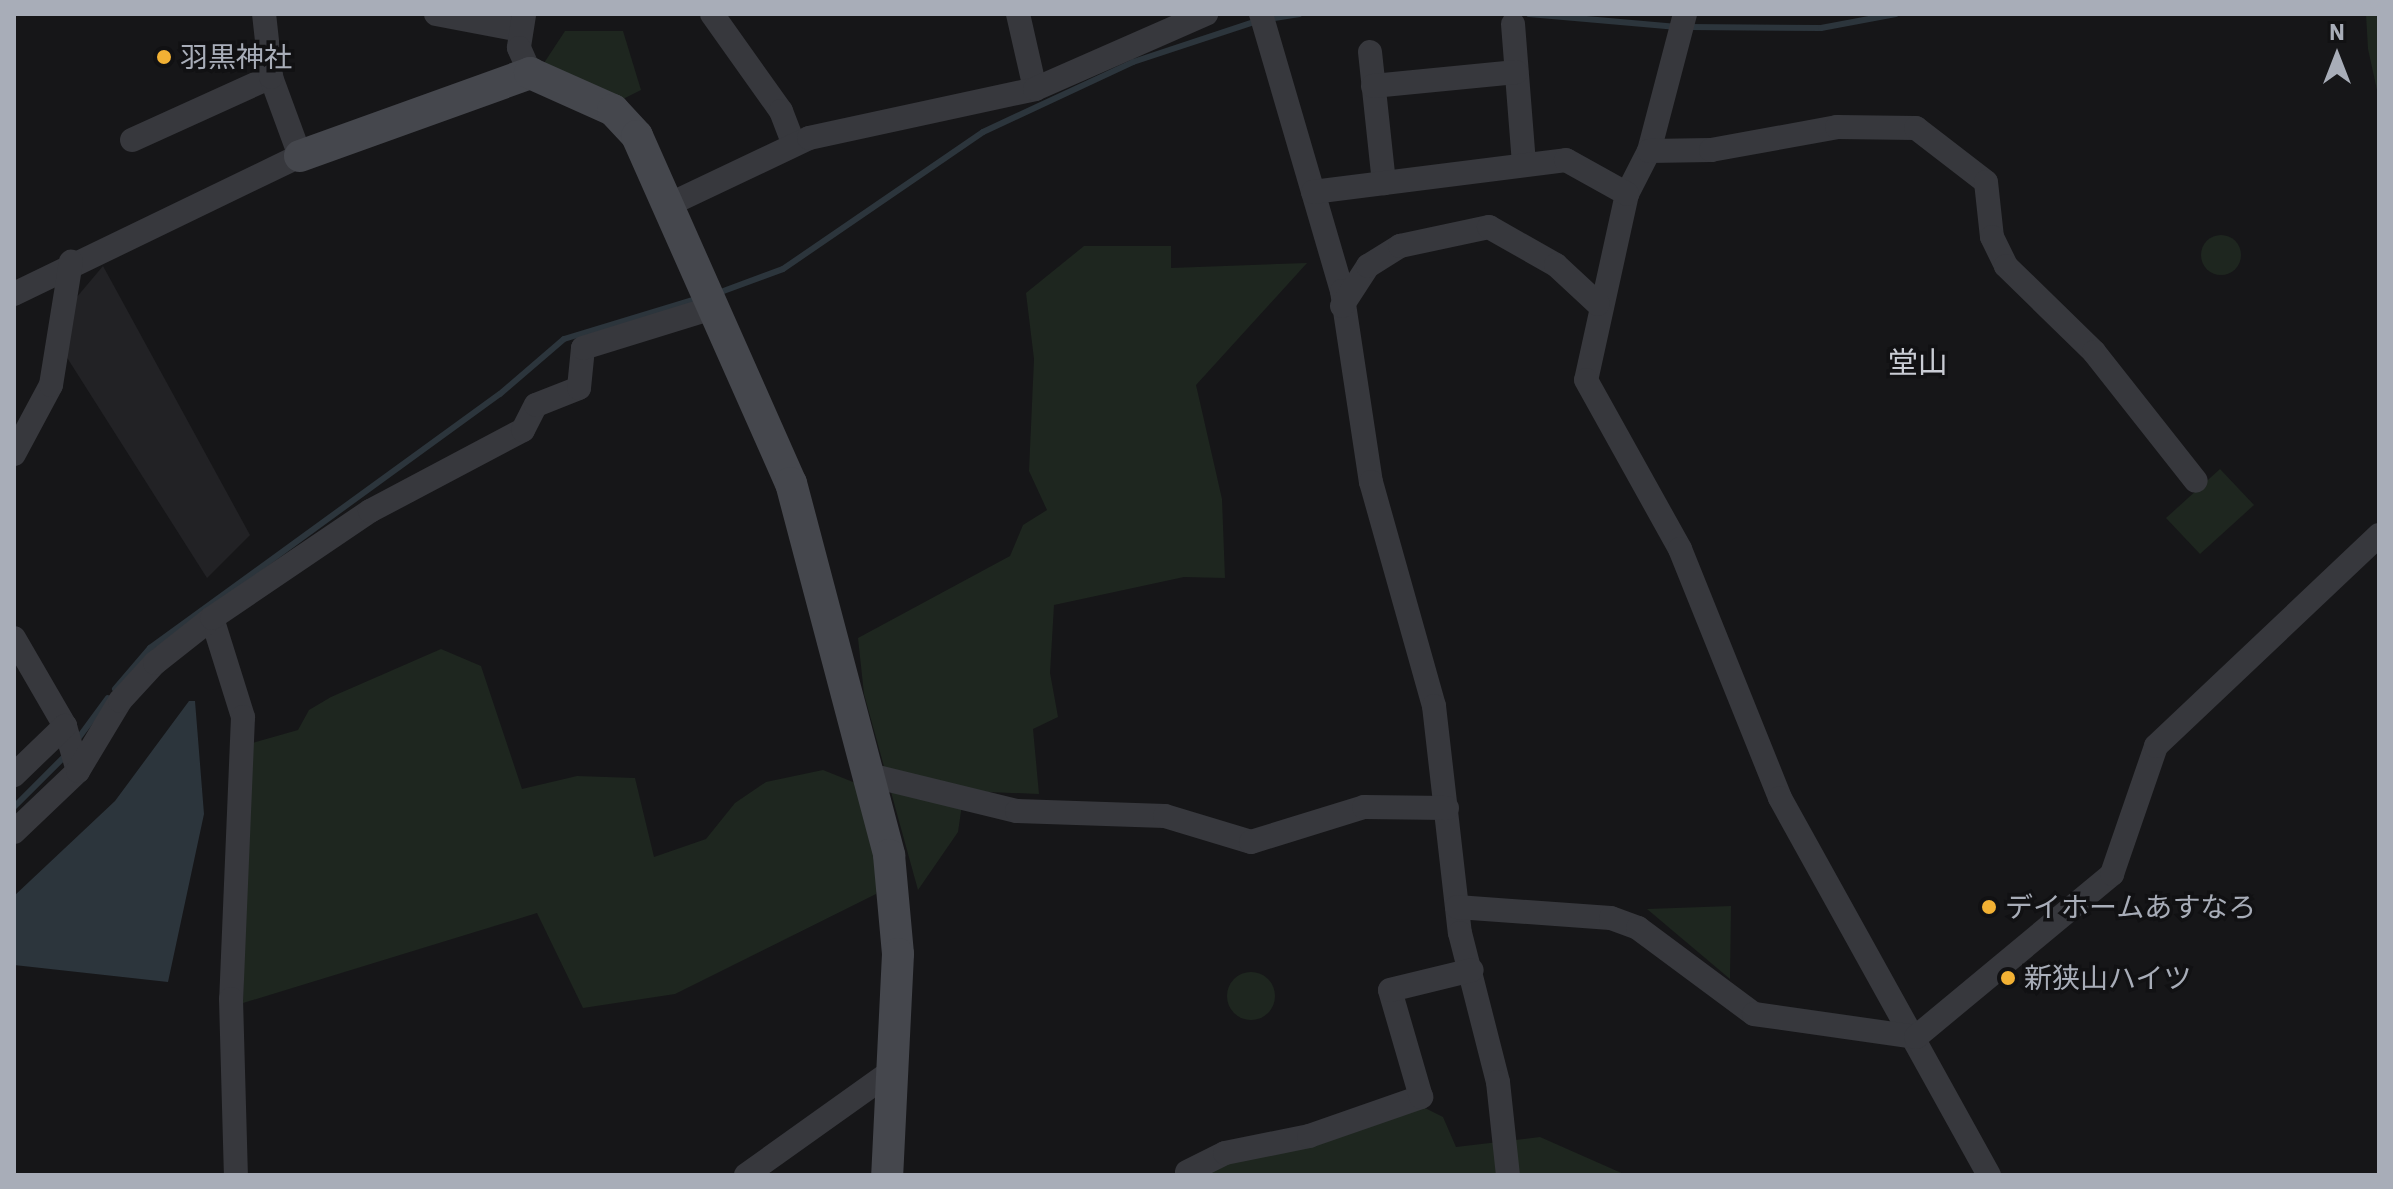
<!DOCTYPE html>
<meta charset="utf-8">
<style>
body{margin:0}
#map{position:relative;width:2393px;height:1189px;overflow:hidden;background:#161618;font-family:"IBM Plex Sans","Noto Sans JP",sans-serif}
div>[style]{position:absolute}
.built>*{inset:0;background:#222225}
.green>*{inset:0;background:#1e261f}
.round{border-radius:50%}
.water>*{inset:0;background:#2c353c}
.stream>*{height:6px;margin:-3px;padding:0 3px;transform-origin:3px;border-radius:3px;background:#2c353c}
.street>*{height:24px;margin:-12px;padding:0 12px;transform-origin:12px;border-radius:12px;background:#37383d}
.secondary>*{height:32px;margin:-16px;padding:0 16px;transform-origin:16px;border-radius:16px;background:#45474d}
.dots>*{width:22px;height:22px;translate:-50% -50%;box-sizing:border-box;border:4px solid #111113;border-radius:50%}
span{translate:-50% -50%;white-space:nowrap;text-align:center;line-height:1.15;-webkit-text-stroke:7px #111113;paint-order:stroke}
.poi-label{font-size:28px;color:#a8adb8}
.left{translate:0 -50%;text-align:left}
.neighbourhood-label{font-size:30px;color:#c9ccd4}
.frame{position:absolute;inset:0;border:16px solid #a8adb8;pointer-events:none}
.north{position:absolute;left:2297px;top:16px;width:80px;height:80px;-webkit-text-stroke:6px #111113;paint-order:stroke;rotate:0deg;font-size:22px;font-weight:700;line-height:32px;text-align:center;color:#a8adb8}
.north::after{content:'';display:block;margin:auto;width:28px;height:36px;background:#a8adb8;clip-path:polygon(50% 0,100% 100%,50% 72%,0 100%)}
</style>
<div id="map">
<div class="built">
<div style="clip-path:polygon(103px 266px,250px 535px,207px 578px,66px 356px,76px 298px)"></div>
</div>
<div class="green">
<div style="clip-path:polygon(2366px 14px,2379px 14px,2379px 99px,2368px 49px)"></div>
<div style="clip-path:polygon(565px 31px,623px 31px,641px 90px,619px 101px,544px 63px)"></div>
<div class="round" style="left:2201px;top:235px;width:40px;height:40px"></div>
<div style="clip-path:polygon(1084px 246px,1171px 246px,1171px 268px,1307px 263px,1196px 385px,1222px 499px,1225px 578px,1184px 577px,1054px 605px,1050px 673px,1058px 717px,1033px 729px,1039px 794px,964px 791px,958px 832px,918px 890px,864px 694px,858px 638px,1010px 556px,1023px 525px,1047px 510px,1029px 471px,1034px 359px,1026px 293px)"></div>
<div style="clip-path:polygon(2220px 469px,2254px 505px,2200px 554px,2166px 518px)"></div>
<div style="clip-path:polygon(441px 649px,481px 666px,522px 789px,577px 776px,635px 778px,654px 857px,706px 839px,735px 803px,766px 782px,823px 770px,858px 784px,884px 869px,876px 894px,675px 994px,583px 1008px,537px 913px,243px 1003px,249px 744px,298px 730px,309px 710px,331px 697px)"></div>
<div style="clip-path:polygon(1731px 906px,1730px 979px,1647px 909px)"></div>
<div class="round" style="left:1227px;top:972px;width:48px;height:48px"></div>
<div style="clip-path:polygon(1425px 1108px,1443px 1117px,1456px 1147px,1540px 1137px,1626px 1175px,1209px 1175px,1220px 1164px)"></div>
</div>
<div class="water">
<div style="clip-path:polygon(189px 701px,195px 701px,204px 814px,168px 982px,14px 965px,14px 896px,115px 801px)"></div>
</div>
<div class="stream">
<div style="left:1529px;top:14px;width:149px;rotate:5deg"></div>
<div style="left:1268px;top:19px;width:32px;rotate:-9deg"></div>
<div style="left:1688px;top:27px;width:133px;rotate:0.4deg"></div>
<div style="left:1821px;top:28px;width:76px;rotate:-10.6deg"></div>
<div style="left:718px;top:293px;width:69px;rotate:-20.3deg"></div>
<div style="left:783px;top:269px;width:242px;rotate:-34.4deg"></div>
<div style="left:983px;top:132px;width:166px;rotate:-25deg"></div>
<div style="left:1133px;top:62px;width:131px;rotate:-18.3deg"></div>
<div style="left:115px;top:689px;width:54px;rotate:-49.5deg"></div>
<div style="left:150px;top:648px;width:432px;rotate:-36deg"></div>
<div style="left:500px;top:394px;width:84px;rotate:-40.7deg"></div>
<div style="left:564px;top:339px;width:141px;rotate:-16.9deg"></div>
<div style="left:77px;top:740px;width:52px;rotate:-53.6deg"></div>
<div style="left:14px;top:807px;width:72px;rotate:-45deg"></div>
</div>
<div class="street">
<div style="left:436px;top:14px;width:86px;rotate:10.8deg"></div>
<div style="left:712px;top:14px;width:119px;rotate:54.6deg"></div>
<div style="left:781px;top:111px;width:36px;rotate:69deg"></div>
<div style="left:1018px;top:14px;width:77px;rotate:77.2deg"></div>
<div style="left:1261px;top:14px;width:289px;rotate:73.7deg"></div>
<div style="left:1342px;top:291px;width:193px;rotate:81.4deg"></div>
<div style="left:1371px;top:482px;width:233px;rotate:74.3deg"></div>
<div style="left:1434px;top:706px;width:228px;rotate:83.5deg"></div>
<div style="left:1460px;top:933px;width:154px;rotate:75.7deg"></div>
<div style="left:1498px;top:1082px;width:94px;rotate:83.9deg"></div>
<div style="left:1685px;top:14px;width:142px;rotate:104.7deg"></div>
<div style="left:1649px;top:151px;width:48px;rotate:117.1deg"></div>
<div style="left:1627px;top:194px;width:190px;rotate:102.4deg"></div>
<div style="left:1586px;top:380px;width:193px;rotate:60.9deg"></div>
<div style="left:1680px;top:549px;width:268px;rotate:68.1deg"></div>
<div style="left:1780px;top:798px;width:431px;rotate:61deg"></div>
<div style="left:524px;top:15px;width:33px;rotate:99deg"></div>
<div style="left:519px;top:48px;width:27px;rotate:66deg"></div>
<div style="left:1513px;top:24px;width:141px;rotate:85.5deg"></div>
<div style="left:1370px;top:52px;width:132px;rotate:83.9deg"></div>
<div style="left:1373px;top:86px;width:144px;rotate:-5.6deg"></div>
<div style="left:132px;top:140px;width:153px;rotate:-24.4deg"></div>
<div style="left:1649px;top:151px;width:62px;rotate:-0.9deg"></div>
<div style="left:1711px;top:150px;width:128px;rotate:-10.3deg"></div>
<div style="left:1837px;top:127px;width:79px;rotate:0.7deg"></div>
<div style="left:1916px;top:128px;width:88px;rotate:37.6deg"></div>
<div style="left:1986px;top:182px;width:55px;rotate:83.8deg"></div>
<div style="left:1992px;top:237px;width:32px;rotate:64deg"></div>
<div style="left:2006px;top:266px;width:123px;rotate:44.3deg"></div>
<div style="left:2094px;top:352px;width:164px;rotate:51.7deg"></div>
<div style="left:1313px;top:192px;width:255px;rotate:-7.2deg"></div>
<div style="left:1566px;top:160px;width:70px;rotate:29.1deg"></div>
<div style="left:666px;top:206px;width:158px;rotate:-25.4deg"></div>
<div style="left:809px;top:138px;width:231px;rotate:-12.2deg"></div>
<div style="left:1035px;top:89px;width:187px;rotate:-23.7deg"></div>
<div style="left:14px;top:294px;width:318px;rotate:-25.8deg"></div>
<div style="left:300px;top:156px;width:84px;rotate:-110.2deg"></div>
<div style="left:271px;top:77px;width:63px;rotate:-96.3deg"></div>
<div style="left:1342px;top:306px;width:48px;rotate:-57deg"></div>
<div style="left:1368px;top:266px;width:38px;rotate:-32deg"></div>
<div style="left:1400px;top:246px;width:91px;rotate:-12.1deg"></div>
<div style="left:1489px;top:227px;width:77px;rotate:29.6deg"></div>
<div style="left:1556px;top:265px;width:57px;rotate:42.9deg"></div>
<div style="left:14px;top:454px;width:78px;rotate:-61.8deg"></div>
<div style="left:51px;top:385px;width:125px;rotate:-80.8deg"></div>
<div style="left:212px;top:618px;width:104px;rotate:72.6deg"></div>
<div style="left:243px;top:717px;width:282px;rotate:92.4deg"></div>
<div style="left:231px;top:999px;width:176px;rotate:88.4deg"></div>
<div style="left:14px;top:638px;width:102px;rotate:59.9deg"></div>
<div style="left:65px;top:726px;width:47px;rotate:73.9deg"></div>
<div style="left:14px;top:775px;width:71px;rotate:-43.9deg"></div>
<div style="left:869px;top:775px;width:152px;rotate:13.7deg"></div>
<div style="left:1017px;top:811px;width:148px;rotate:1.9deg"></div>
<div style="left:1165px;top:816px;width:90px;rotate:16.8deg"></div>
<div style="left:1251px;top:842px;width:118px;rotate:-17.2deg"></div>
<div style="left:1364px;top:807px;width:83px;rotate:0.7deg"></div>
<div style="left:14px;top:832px;width:88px;rotate:-43.6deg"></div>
<div style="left:78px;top:771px;width:82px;rotate:-59deg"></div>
<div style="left:120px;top:701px;width:52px;rotate:-47.4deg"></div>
<div style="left:155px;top:663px;width:73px;rotate:-38.3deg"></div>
<div style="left:212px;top:618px;width:191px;rotate:-34.1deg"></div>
<div style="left:370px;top:511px;width:173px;rotate:-27.9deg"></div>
<div style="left:523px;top:430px;width:28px;rotate:-63deg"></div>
<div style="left:536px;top:405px;width:46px;rotate:-21.6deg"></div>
<div style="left:579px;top:388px;width:40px;rotate:-84.3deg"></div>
<div style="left:583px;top:348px;width:132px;rotate:-17.2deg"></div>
<div style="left:1457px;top:907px;width:154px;rotate:4.1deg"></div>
<div style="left:1611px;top:918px;width:29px;rotate:20deg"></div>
<div style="left:1638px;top:928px;width:144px;rotate:36.6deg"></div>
<div style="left:1754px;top:1014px;width:164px;rotate:8.1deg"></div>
<div style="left:1916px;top:1037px;width:255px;rotate:-39.7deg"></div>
<div style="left:2112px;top:874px;width:135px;rotate:-71deg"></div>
<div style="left:2156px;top:746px;width:307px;rotate:-43.4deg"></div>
<div style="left:1187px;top:1172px;width:42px;rotate:-26.6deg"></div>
<div style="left:1225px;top:1153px;width:86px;rotate:-11.4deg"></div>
<div style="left:1309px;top:1136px;width:119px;rotate:-19.2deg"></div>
<div style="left:1421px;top:1097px;width:111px;rotate:-106.2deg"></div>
<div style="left:1390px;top:990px;width:84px;rotate:-13.7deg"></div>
<div style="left:746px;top:1175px;width:181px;rotate:-35.5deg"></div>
</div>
<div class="secondary">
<div style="left:300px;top:156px;width:245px;rotate:-19.8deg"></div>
<div style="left:530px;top:73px;width:91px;rotate:24deg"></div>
<div style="left:613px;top:110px;width:35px;rotate:47deg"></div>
<div style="left:637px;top:136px;width:380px;rotate:66.1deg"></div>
<div style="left:791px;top:483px;width:385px;rotate:75.2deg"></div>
<div style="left:889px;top:855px;width:99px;rotate:84.8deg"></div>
<div style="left:898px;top:954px;width:221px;rotate:92.8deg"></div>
</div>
<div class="dots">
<div style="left:164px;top:57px;background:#f2b134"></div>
<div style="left:1989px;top:907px;background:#f2b134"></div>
<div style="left:2008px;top:978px;background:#f2b134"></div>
</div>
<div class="poi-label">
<span class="left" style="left:180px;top:57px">羽黒神社</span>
<span class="left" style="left:2005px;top:907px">デイホームあすなろ</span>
<span class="left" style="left:2024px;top:978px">新狭山ハイツ</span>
</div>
<div class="neighbourhood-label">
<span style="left:1918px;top:362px">堂山</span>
</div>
<div class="frame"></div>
<div class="north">N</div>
</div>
